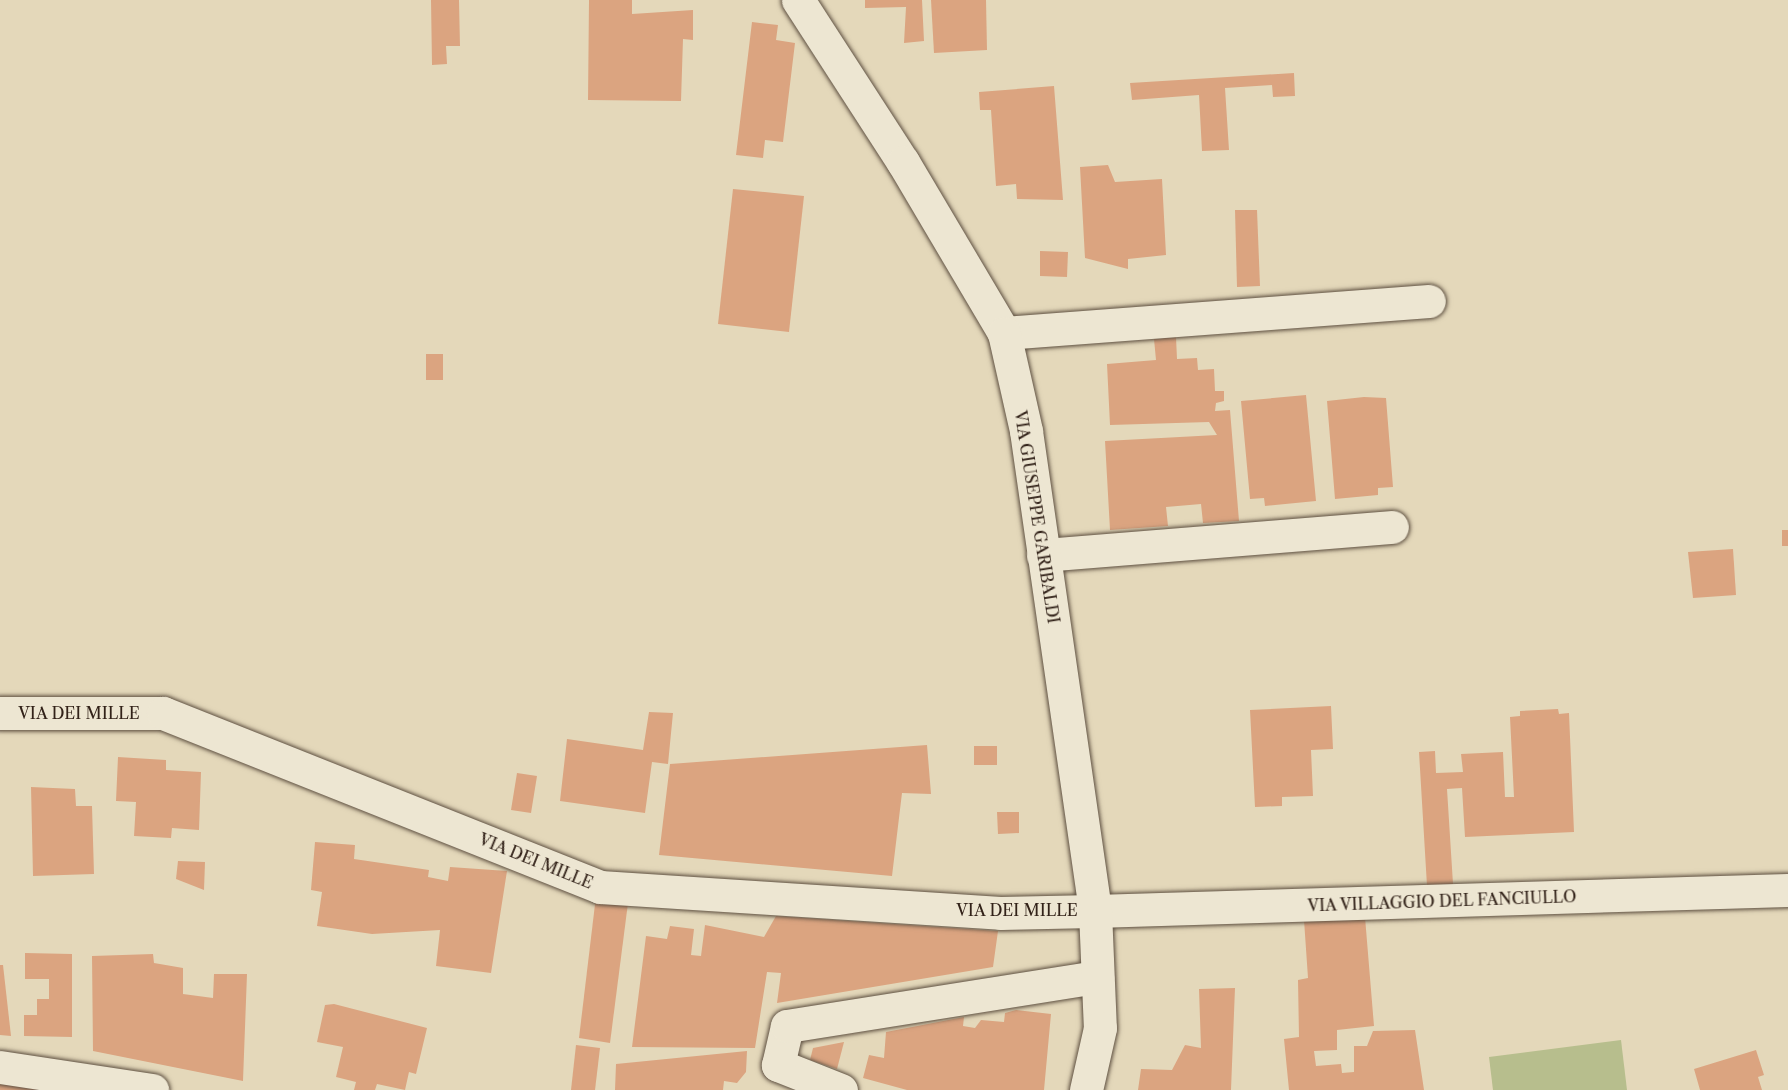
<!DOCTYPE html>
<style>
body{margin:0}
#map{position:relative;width:1788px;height:1090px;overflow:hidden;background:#e4d8ba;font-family:"Libre Caslon Text",serif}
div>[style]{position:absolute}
.green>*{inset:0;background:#b7be8d}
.building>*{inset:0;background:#dba480}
.roads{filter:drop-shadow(0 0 2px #5e5041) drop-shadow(0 0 2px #5e5041)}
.minor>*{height:33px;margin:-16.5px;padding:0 16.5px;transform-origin:16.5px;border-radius:16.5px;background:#ede6d2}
.tertiary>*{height:33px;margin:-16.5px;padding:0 16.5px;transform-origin:16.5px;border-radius:16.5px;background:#ede6d2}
.secondary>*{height:33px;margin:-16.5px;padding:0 16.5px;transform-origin:16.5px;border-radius:16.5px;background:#ede6d2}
span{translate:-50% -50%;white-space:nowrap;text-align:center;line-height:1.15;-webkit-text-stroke:4.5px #ede6d2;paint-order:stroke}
.street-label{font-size:16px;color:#322219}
</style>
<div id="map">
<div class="green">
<div style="clip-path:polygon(1621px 1040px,1627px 1090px,1493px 1090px,1489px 1057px)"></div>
</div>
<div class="building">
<div style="clip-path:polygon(431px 0,459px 0,460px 46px,446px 46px,447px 64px,432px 65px)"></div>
<div style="clip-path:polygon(589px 0,632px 0,632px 14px,693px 10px,693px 40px,683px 39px,681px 101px,588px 100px)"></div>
<div style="clip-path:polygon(865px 0,922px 0,924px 41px,904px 43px,906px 7px,865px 8px)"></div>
<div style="clip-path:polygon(931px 0,986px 0,987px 50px,934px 53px)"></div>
<div style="clip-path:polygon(752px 22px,778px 25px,776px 40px,795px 43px,783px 142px,765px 140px,763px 158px,736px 155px)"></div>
<div style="clip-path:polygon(1294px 73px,1295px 96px,1273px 97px,1272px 85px,1225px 88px,1229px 150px,1202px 151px,1199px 95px,1132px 100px,1130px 83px)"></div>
<div style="clip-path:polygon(1054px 86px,1063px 200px,1017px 199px,1016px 184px,996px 186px,991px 110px,980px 110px,979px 92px)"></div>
<div style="clip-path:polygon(1108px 165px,1115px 182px,1162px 179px,1166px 255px,1128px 259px,1128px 269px,1085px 258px,1080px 167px)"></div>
<div style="clip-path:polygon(733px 189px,804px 196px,789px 332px,718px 324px)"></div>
<div style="clip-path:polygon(1235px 210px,1257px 210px,1260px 286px,1237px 287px)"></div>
<div style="clip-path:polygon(1040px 251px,1068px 252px,1067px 277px,1040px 276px)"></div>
<div style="clip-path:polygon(1176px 337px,1177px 359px,1197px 358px,1198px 370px,1214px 369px,1215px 391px,1224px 391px,1224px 401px,1216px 403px,1215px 411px,1230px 410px,1239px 521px,1203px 523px,1201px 504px,1166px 507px,1168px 526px,1110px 530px,1105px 441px,1217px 435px,1209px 422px,1110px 425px,1107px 364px,1156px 360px,1154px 339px)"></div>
<div style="clip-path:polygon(426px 354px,443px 354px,443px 380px,426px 380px)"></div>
<div style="clip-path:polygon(1306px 395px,1316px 501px,1265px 506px,1264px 498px,1250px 499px,1241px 401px)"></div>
<div style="clip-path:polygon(1364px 397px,1386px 398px,1393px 487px,1378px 488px,1378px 495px,1335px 499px,1327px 401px)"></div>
<div style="clip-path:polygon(1782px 530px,1788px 530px,1788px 546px,1782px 546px)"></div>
<div style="clip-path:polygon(1733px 549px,1736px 595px,1693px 598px,1688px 552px)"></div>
<div style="clip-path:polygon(1331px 706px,1333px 749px,1311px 750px,1313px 796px,1282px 797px,1282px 806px,1255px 807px,1250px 710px)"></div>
<div style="clip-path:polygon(1558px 709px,1559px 714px,1569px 713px,1574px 832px,1465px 837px,1462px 788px,1447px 789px,1453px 884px,1427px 886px,1419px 752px,1435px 751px,1436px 773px,1463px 772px,1461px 754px,1503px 752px,1505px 797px,1514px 797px,1510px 717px,1520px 716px,1520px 711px)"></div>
<div style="clip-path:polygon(649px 712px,673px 713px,668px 764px,652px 762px,645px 813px,560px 801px,567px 739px,643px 750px)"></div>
<div style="clip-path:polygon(927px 745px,931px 794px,902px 793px,892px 876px,659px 855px,670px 764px)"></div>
<div style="clip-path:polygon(974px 746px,997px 746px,997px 765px,974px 765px)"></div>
<div style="clip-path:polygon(118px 757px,166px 760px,166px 770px,201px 772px,199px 830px,172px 828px,171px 838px,134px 836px,136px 802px,116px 801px)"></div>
<div style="clip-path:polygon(517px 773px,537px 776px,531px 813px,511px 810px)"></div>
<div style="clip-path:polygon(31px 787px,75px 789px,76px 806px,92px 806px,94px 874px,33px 876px)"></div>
<div style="clip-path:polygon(997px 812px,1019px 812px,1019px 833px,998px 834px)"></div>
<div style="clip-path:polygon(315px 842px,355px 845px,354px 859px,429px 870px,428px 877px,448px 881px,450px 867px,507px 871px,491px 973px,436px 966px,440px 930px,372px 934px,317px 926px,322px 892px,311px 890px)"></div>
<div style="clip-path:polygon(178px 861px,205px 862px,204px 890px,176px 879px)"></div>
<div style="clip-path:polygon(596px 896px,628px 903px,610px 1043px,579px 1038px)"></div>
<div style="clip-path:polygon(776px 916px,998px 931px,993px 967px,777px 1003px,781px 973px,767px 972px,755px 1048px,632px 1047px,646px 936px,667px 939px,670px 926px,694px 929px,691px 955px,701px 956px,705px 925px,764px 937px)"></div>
<div style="clip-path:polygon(1365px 917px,1374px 1026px,1337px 1030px,1337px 1050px,1314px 1051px,1316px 1066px,1341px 1064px,1342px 1073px,1354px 1072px,1354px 1046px,1367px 1046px,1373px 1031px,1415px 1030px,1424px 1090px,1289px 1090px,1284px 1039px,1299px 1037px,1298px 980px,1308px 978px,1304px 920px)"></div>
<div style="clip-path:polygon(25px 953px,72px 954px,72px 1037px,24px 1036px,24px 1015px,37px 1015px,37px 999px,49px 999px,49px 979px,25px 979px)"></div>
<div style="clip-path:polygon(153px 954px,154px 963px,183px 968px,183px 994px,213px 998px,214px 974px,247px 974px,243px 1081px,93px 1051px,92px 956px)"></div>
<div style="clip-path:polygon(0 965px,3px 965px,11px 1036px,0 1035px)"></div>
<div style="clip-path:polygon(1235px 988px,1231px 1090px,1138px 1090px,1141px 1069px,1172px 1070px,1185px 1045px,1201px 1048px,1199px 989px)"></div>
<div style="clip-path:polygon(334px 1004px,427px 1028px,416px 1074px,409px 1072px,405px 1090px,377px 1084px,375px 1090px,354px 1090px,356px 1082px,336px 1077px,343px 1047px,317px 1042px,325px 1005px)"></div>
<div style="clip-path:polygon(1016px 1010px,1051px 1014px,1044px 1090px,907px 1090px,863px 1078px,869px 1055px,884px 1058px,886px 1032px,964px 1017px,963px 1026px,975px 1028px,981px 1020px,1004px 1022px,1005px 1013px)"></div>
<div style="clip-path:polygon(844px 1042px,837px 1069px,810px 1060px,813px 1048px)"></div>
<div style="clip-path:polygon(576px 1045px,600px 1048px,595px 1090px,571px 1090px)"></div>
<div style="clip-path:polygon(1756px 1050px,1764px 1075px,1758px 1077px,1762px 1090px,1700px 1090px,1694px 1069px)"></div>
<div style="clip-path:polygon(747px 1051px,746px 1072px,737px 1083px,724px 1081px,723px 1090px,615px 1090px,616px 1064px)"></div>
<div style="clip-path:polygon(0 1082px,43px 1090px,0 1090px)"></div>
</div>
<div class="roads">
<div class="minor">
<div style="left:1004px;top:333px;width:426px;rotate:-4.3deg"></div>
<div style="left:1043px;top:555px;width:350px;rotate:-4.6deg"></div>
<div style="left:0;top:713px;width:163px"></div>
<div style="left:163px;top:713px;width:470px;rotate:21.7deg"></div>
<div style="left:600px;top:887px;width:401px;rotate:3.7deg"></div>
<div style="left:1000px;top:913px;width:95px;rotate:-1.2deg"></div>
<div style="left:0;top:1067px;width:154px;rotate:8.6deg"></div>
<div style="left:841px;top:1090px;width:68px;rotate:-158.4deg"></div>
<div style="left:778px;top:1065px;width:40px;rotate:-77deg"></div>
<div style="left:787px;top:1026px;width:314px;rotate:-9deg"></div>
</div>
<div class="tertiary">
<div style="left:1095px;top:911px;width:693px;rotate:-1.74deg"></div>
</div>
<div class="secondary">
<div style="left:798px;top:0;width:193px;rotate:57.1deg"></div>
<div style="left:903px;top:162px;width:199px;rotate:59.4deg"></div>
<div style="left:1004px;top:333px;width:100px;rotate:77.3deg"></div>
<div style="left:1026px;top:431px;width:485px;rotate:81.8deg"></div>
<div style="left:1095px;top:911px;width:117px;rotate:87.6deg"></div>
<div style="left:1100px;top:1028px;width:64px;rotate:102.7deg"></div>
</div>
</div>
<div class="street-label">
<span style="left:1037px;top:517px;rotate:81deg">VIA GIUSEPPE GARIBALDI</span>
<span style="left:79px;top:713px">VIA DEI MILLE</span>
<span style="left:536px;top:861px;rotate:22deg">VIA DEI MILLE</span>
<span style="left:1442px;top:901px;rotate:-2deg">VIA VILLAGGIO DEL FANCIULLO</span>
<span style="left:1017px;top:910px">VIA DEI MILLE</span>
</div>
</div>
